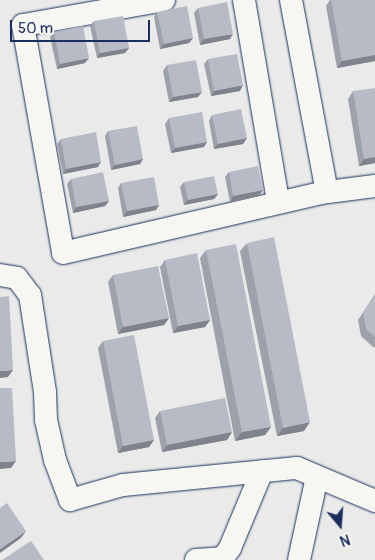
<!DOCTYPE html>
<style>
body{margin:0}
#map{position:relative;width:375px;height:560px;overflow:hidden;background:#e9eae9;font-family:Pangolin,sans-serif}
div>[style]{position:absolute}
.roads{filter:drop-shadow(0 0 1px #1b2f5e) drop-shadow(0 0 1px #1b2f5e)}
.minor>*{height:22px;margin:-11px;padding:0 11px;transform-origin:11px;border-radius:11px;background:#f6f6f2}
.wall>*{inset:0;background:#9da1aa}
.shaded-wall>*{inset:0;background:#7f838b}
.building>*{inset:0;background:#b6bbc6}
span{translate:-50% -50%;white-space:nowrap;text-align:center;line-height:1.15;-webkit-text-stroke:4px #f6f6f2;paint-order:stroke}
.north{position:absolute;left:315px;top:500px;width:50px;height:50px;-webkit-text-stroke:4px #f6f6f2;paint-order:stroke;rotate:162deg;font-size:14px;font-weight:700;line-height:20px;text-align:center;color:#1b2f5e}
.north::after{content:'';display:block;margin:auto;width:18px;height:22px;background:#1b2f5e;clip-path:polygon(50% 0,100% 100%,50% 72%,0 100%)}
.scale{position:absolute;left:10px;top:20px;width:140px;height:22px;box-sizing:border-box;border:2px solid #1b2f5e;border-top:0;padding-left:6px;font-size:15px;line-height:18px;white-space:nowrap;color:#1b2f5e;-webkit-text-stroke:4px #f6f6f2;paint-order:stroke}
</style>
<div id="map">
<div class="roads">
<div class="minor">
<div style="left:164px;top:0;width:143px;rotate:169.9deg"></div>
<div style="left:23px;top:25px;width:231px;rotate:80deg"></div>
<div style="left:63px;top:253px;width:264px;rotate:-13.1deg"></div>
<div style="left:320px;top:193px;width:55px;rotate:-7.3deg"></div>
<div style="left:244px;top:0;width:205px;rotate:80.4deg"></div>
<div style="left:291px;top:0;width:195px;rotate:79.4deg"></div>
<div style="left:0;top:275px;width:17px;rotate:10deg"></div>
<div style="left:17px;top:278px;width:21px;rotate:53deg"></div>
<div style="left:30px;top:295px;width:98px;rotate:81.2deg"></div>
<div style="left:45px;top:392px;width:28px;rotate:88deg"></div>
<div style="left:46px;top:420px;width:41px;rotate:77.3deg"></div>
<div style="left:55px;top:460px;width:43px;rotate:69.4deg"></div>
<div style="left:70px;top:500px;width:55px;rotate:-15.8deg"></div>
<div style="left:123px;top:485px;width:175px;rotate:-5.6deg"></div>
<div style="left:297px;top:468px;width:85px;rotate:22.9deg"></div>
<div style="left:196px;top:560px;width:26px;rotate:-4deg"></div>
<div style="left:221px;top:560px;width:15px;rotate:-53deg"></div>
<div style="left:230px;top:548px;width:83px;rotate:-67.4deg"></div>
<div style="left:299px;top:560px;width:85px;rotate:-77.8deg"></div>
</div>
</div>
<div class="wall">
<div style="clip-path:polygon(330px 0,375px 0,375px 61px,337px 68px,326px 6px)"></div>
<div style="clip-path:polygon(198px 8px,230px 39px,200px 45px,194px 13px)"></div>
<div style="clip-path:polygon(157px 12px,193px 38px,189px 43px,160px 49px,154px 17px)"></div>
<div style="clip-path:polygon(94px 21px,129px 48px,125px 53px,97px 58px,90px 26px)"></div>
<div style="clip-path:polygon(54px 32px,85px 63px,57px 69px,50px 37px)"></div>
<div style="clip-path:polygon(208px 59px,240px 91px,211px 96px,204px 64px)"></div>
<div style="clip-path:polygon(167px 65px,198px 97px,169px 102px,163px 71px)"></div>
<div style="clip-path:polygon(353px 91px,375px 163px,359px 166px,348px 99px)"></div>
<div style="clip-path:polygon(212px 115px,247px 138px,243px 144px,214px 149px,209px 121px)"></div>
<div style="clip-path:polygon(169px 118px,207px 142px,204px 147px,171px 153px,165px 124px)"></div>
<div style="clip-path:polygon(108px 131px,143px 159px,140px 164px,111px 170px,105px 136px)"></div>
<div style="clip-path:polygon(61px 139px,98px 167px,63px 174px,57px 144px)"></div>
<div style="clip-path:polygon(229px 172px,263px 190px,259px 196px,230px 202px,225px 177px)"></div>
<div style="clip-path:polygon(71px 179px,109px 201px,105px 206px,73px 213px,67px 184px)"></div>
<div style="clip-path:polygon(184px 182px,218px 194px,214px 199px,184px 205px,180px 187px)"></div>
<div style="clip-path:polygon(121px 183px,159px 205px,156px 210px,123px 217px,118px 188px)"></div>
<div style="clip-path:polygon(247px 243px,304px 431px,277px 436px,240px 251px)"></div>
<div style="clip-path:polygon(206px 250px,271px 427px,265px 435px,235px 441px,200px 258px)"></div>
<div style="clip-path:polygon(165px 260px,210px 320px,205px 327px,173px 333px,160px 267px)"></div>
<div style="clip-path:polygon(113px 275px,169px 318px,164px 325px,118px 334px,108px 282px)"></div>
<div style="clip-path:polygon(375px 294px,375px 347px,373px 347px,361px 336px,358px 320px)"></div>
<div style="clip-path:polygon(103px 341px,154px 440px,149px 447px,118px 453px,98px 348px)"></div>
<div style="clip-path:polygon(160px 411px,232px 432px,227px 440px,162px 452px,155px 418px)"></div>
</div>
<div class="shaded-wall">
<div style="clip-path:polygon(233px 34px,230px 39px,200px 45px,204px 39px)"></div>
<div style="clip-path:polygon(193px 38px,189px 43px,160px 49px,164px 44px)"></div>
<div style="clip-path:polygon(129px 48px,125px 53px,97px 58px,100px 53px)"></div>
<div style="clip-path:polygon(375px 55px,375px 61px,337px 68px,342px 61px)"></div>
<div style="clip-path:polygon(89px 58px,85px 63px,57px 69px,60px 64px)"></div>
<div style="clip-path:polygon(243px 85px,240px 91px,211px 96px,214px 91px)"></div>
<div style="clip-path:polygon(202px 92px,198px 97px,169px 102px,173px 97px)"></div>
<div style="clip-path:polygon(247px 138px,243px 144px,214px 149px,218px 144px)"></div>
<div style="clip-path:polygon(207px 142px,204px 147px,171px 153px,175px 148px)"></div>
<div style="clip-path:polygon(375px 157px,375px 163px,359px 166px,364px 159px)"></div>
<div style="clip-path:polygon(143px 159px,140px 164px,111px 170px,115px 165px)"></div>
<div style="clip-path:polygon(101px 162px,98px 167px,63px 174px,66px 169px)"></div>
<div style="clip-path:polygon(263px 190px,259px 196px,230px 202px,233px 196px)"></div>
<div style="clip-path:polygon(218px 194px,214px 199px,184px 205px,188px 200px)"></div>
<div style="clip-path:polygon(109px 201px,105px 206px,73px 213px,76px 207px)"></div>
<div style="clip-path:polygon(159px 205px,156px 210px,123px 217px,127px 211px)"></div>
<div style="clip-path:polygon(169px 318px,164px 325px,118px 334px,123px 327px)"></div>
<div style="clip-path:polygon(210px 320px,205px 327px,173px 333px,178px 326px)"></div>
<div style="clip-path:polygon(13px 370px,8px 377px,0 378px,0 371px)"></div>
<div style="clip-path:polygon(310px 422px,304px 431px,277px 436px,283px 428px)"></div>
<div style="clip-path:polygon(271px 427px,265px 435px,235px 441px,242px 432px)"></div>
<div style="clip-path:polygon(232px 432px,227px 440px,162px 452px,167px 445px)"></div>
<div style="clip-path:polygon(154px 440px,149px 447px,118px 453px,123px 446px)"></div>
<div style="clip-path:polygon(16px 461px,11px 468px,0 469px,0 462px)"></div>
<div style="clip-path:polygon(26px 531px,21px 538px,0 553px,0 549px)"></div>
</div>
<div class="building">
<div style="clip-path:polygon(331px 0,375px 0,375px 55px,342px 61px)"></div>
<div style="clip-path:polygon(227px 2px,233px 34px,204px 39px,198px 8px)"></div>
<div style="clip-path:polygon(187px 6px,193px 38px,164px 44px,157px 12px)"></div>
<div style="clip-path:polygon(123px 16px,129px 48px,100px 53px,94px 21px)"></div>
<div style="clip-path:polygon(83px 26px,89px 58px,60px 64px,54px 32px)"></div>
<div style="clip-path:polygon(237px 54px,243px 85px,214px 91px,208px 59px)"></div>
<div style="clip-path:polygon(196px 60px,202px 92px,173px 97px,167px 65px)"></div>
<div style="clip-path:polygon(375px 88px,375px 157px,364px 159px,353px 91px)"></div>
<div style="clip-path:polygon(241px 109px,247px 138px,218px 144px,212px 115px)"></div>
<div style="clip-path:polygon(202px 112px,207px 142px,175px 148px,169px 118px)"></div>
<div style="clip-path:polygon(137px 126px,143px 159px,115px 165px,108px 131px)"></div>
<div style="clip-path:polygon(96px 132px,101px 162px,66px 169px,61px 139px)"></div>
<div style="clip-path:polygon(258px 166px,263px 190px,233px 196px,229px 172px)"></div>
<div style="clip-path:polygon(103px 172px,109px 201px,76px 207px,71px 179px)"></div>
<div style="clip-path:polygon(214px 176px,218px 194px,188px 200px,184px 182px)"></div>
<div style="clip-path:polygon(154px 177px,159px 205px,127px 211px,121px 183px)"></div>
<div style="clip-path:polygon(274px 237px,310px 422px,283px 428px,247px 243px)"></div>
<div style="clip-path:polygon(236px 244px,271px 427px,242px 432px,206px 250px)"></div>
<div style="clip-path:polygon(197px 253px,210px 320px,178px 326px,165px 260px)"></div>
<div style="clip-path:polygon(158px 266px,169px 318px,123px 327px,113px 275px)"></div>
<div style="clip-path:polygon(375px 295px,375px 337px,366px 329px,363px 313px)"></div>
<div style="clip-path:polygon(9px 296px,13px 370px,0 371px,0 297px)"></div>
<div style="clip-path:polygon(134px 335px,154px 440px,123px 446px,103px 341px)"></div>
<div style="clip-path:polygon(0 388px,12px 388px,16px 461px,0 462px)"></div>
<div style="clip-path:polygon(225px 398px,232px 432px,167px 445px,160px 411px)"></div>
<div style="clip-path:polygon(7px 503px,26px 531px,0 549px,0 508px)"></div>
<div style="clip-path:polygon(31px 541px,44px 560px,2px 560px)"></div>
</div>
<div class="north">N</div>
<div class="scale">50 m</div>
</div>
